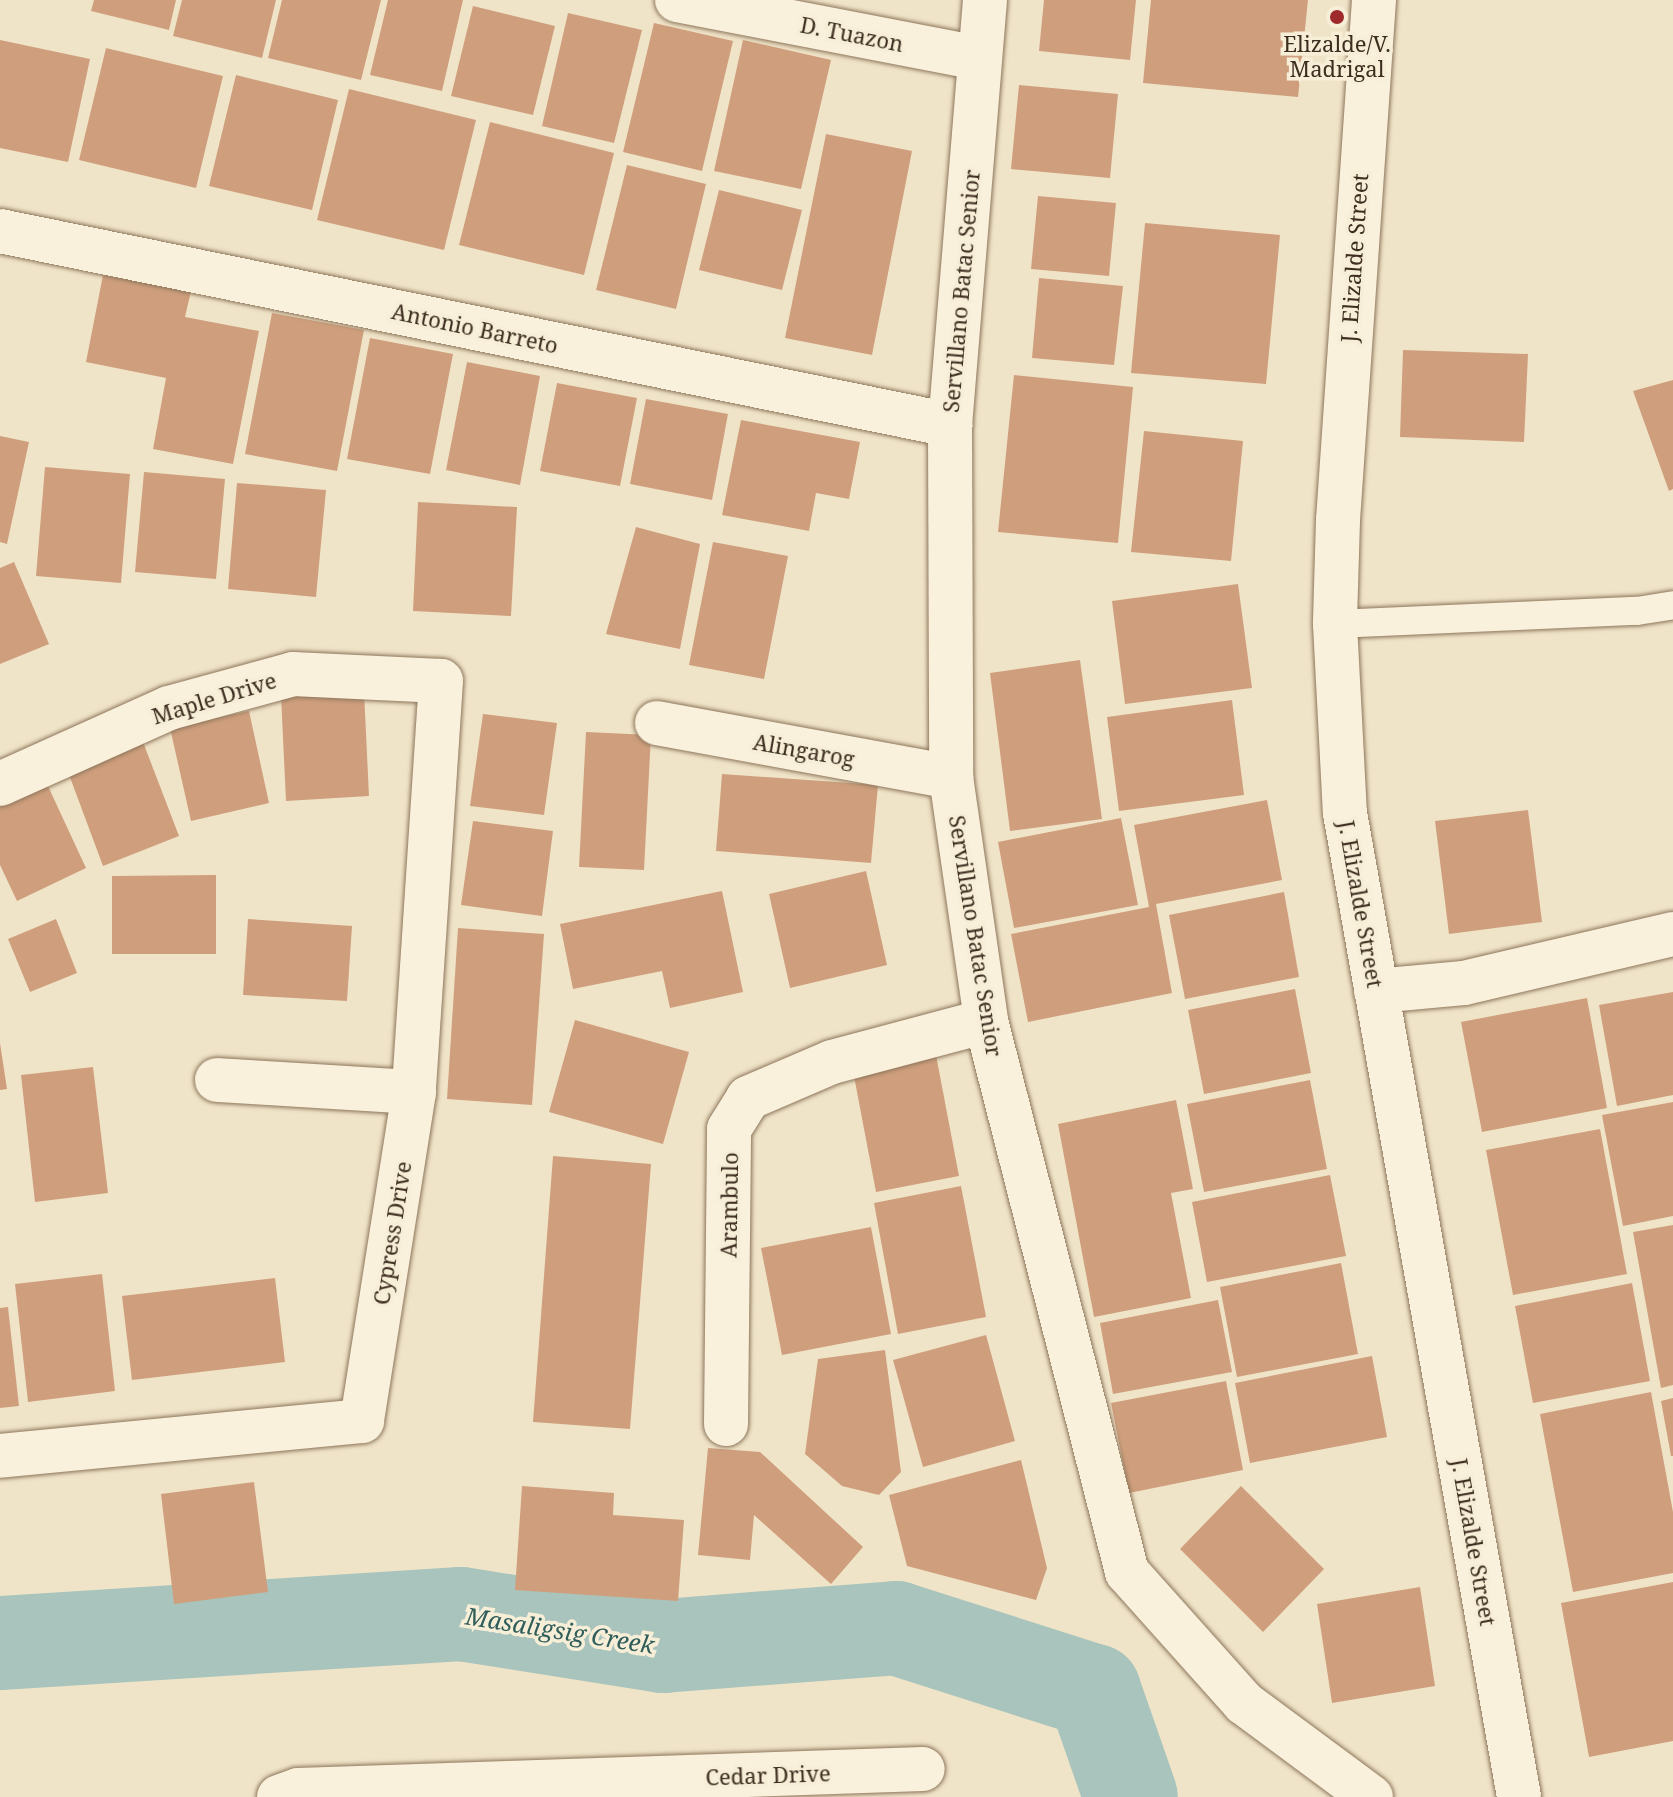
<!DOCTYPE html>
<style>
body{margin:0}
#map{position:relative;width:1673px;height:1797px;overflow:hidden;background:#f0e4c8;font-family:"Noto Serif",serif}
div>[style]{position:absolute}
.river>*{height:94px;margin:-47px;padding:0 47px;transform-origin:47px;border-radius:47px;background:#a9c4bc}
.building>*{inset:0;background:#cf9f7d}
.roads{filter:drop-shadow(0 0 2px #8d765c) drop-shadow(0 0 2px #8d765c)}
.service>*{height:28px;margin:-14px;padding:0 14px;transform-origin:14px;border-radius:14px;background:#faf1dc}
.minor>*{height:44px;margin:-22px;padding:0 22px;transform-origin:22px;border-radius:22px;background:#faf1dc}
.tertiary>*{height:44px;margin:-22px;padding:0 22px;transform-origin:22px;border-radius:22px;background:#faf1dc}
.dots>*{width:22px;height:22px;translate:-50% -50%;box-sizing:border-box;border:4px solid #f7eed8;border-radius:50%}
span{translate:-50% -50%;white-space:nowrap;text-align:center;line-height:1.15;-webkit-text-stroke:7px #f7eed8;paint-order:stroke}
.street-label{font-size:22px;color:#3d2e20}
.poi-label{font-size:22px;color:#3d2e20}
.water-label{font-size:24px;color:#2f5d5a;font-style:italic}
</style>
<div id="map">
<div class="river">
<div style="left:0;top:1643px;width:462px;rotate:-3.6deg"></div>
<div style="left:461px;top:1614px;width:205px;rotate:9deg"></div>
<div style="left:663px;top:1646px;width:234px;rotate:-4.4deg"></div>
<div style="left:896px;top:1628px;width:208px;rotate:17.7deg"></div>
<div style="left:1094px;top:1691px;width:112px;rotate:70.8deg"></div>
</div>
<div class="building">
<div style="clip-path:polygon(94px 0,176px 0,169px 30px,91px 11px)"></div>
<div style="clip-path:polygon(182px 0,276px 0,262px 58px,173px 36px)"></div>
<div style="clip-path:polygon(282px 0,381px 0,361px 80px,268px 58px)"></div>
<div style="clip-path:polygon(388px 0,463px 0,442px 91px,370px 75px)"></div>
<div style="clip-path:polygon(1044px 0,1136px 0,1130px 60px,1039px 51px)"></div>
<div style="clip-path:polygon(1151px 0,1308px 0,1298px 97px,1143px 83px)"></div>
<div style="clip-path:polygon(473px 6px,555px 26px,533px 115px,451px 96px)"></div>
<div style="clip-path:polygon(568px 13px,642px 30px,614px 143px,542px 126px)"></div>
<div style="clip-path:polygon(654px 23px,733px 41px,702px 171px,623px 152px)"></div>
<div style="clip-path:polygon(0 40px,90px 59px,68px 162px,0 148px)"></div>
<div style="clip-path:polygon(743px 40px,831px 60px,801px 189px,714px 171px)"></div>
<div style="clip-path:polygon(106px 48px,223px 76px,196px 188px,79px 160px)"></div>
<div style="clip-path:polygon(236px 75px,338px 100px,312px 210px,209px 186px)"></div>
<div style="clip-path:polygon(1019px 85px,1118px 94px,1110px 178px,1011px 169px)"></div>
<div style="clip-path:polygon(349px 89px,476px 120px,444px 250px,317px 220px)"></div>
<div style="clip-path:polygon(490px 122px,614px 153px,584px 275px,459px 245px)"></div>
<div style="clip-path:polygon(826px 134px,912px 151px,872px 355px,785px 338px)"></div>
<div style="clip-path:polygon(627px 165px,706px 184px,676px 309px,596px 290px)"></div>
<div style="clip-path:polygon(719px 190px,802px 210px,782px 290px,699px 270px)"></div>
<div style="clip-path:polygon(1038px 196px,1116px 203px,1109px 276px,1031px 269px)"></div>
<div style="clip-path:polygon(1145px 223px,1280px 235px,1266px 384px,1131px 373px)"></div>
<div style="clip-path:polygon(103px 275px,191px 291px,185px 317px,259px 331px,233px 464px,153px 449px,166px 378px,86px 362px)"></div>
<div style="clip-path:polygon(1039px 278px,1123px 286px,1114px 365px,1032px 358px)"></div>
<div style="clip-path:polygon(272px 313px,364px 330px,337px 471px,245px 454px)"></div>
<div style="clip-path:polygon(370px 338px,453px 354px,430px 474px,347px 459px)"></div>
<div style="clip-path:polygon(1403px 350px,1528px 354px,1524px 442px,1400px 437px)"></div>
<div style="clip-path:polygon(467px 362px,540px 376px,520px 485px,446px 470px)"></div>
<div style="clip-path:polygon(1014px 375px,1133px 387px,1118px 543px,998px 532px)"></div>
<div style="clip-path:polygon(1673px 380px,1673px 489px,1669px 491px,1633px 391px)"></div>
<div style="clip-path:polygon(557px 383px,637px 398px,620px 486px,540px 471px)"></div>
<div style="clip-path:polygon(646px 399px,728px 414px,712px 500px,630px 484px)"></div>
<div style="clip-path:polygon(741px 420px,860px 442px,849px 499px,816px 493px,809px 531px,722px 515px)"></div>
<div style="clip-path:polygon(1144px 431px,1243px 441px,1231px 561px,1131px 552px)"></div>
<div style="clip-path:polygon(0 436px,29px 442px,7px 544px,0 542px)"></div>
<div style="clip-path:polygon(45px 467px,130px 474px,121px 583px,36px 576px)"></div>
<div style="clip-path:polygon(144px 472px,225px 479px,216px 579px,135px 572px)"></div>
<div style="clip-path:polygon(237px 483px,326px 490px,316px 597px,228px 589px)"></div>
<div style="clip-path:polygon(418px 502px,517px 507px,511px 616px,413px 611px)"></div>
<div style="clip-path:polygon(636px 527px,700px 544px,680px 649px,606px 634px)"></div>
<div style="clip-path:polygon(713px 542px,788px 556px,764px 679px,689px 665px)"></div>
<div style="clip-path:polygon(14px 562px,49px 644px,0 664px,0 568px)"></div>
<div style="clip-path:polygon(1238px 584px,1252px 688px,1125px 704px,1112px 601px)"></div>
<div style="clip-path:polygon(1080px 660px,1102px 819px,1010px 831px,990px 673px)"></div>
<div style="clip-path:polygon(364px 691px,369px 796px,286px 801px,281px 696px)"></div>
<div style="clip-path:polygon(1232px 700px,1244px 795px,1119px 811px,1107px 717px)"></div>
<div style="clip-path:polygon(249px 711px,269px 803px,191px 821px,170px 728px)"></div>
<div style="clip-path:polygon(483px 714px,557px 723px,544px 815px,470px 806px)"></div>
<div style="clip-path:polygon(586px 732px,651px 735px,644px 870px,579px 867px)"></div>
<div style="clip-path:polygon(143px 742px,179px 836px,103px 866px,68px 772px)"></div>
<div style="clip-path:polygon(722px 774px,878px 785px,871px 863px,716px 851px)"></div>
<div style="clip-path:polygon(47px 784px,86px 868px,17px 901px,0 865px,0 806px)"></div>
<div style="clip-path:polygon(1267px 800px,1282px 880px,1156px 904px,1172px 993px,1028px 1022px,1011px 934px,1149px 907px,1134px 825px)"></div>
<div style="clip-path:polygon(1528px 810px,1542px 922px,1449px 934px,1435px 821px)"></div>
<div style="clip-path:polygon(1121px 818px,1138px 905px,1014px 928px,998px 842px)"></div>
<div style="clip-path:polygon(473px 821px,553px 831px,542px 916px,461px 905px)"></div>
<div style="clip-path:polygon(866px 871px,887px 965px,790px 988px,769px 894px)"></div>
<div style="clip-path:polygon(216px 875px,216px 954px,112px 954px,112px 876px)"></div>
<div style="clip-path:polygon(722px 891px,743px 992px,670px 1008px,662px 971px,573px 989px,560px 924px)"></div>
<div style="clip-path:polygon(1284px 892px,1299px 977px,1185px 999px,1169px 915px)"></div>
<div style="clip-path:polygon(56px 919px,77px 973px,30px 992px,8px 939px)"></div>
<div style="clip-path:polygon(248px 919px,352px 926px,347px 1001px,243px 995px)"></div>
<div style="clip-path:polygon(458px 928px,544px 934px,532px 1105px,447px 1099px)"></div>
<div style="clip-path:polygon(1295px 989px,1311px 1073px,1204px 1094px,1188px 1010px)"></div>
<div style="clip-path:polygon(1673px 992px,1673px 1095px,1617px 1106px,1599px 1005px)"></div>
<div style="clip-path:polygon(1587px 998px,1607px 1108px,1482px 1132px,1461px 1022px)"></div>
<div style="clip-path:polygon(575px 1020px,689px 1052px,663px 1144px,549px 1112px)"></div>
<div style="clip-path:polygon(0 1043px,7px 1089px,0 1090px)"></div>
<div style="clip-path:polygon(936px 1055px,959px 1176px,876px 1192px,853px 1071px)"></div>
<div style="clip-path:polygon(93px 1067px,108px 1193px,35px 1202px,21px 1075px)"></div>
<div style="clip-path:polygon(1310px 1080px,1327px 1169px,1204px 1192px,1187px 1104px)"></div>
<div style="clip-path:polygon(1176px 1100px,1193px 1189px,1171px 1193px,1191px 1298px,1094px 1317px,1058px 1124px)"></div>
<div style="clip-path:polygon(1673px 1102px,1673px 1216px,1623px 1226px,1602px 1115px)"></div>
<div style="clip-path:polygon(1600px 1129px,1627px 1274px,1513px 1295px,1486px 1150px)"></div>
<div style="clip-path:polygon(553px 1156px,651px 1164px,630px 1429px,533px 1422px)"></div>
<div style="clip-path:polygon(1330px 1175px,1346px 1256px,1207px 1282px,1192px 1202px)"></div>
<div style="clip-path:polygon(961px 1186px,986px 1317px,898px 1334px,874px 1203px)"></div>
<div style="clip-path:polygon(1673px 1225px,1673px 1385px,1661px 1388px,1633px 1232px)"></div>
<div style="clip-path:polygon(871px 1227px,891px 1334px,782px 1355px,761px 1248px)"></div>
<div style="clip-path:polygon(1341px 1263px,1358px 1354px,1237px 1377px,1220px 1287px)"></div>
<div style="clip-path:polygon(102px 1274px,115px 1391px,28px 1402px,15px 1284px)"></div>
<div style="clip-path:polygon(275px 1278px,285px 1362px,132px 1380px,122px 1296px)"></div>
<div style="clip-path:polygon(1632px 1283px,1650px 1381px,1533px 1403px,1515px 1306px)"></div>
<div style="clip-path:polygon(1218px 1300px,1232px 1372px,1113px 1394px,1100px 1323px)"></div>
<div style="clip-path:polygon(8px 1307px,19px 1406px,0 1408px,0 1308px)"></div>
<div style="clip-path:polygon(986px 1335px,1015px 1441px,923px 1467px,893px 1360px)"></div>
<div style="clip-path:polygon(885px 1350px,901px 1472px,879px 1495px,842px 1486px,805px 1454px,818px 1359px)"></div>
<div style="clip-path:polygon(1372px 1356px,1387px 1437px,1250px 1463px,1235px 1383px)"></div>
<div style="clip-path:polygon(1226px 1381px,1243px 1470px,1129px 1493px,1111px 1403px)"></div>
<div style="clip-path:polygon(1651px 1392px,1673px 1512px,1673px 1573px,1573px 1592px,1540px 1414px)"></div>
<div style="clip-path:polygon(1673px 1398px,1673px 1456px,1671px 1456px,1661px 1401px)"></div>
<div style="clip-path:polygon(708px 1448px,760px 1452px,863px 1547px,831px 1584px,754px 1515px,750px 1560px,698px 1555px)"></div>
<div style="clip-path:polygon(1021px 1460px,1047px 1568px,1036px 1600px,907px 1566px,889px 1495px)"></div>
<div style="clip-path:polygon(254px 1482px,268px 1592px,174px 1604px,161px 1494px)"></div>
<div style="clip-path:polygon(522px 1486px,614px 1493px,613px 1515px,684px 1520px,678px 1601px,515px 1590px)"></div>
<div style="clip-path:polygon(1241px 1486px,1324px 1569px,1263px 1632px,1180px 1549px)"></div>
<div style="clip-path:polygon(1673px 1582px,1673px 1741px,1589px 1757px,1561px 1603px)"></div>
<div style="clip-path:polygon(1420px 1587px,1435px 1686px,1332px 1703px,1317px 1604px)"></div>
</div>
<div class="roads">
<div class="service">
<div style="left:1335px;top:624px;width:302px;rotate:-2.5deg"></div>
<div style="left:1637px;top:611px;width:36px;rotate:-9deg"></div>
</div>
<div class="minor">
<div style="left:677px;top:0;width:308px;rotate:10.9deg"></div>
<div style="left:985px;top:0;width:426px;rotate:94.7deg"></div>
<div style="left:950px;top:425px;width:352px;rotate:89.8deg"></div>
<div style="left:951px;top:777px;width:246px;rotate:81.8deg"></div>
<div style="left:986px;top:1021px;width:569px;rotate:75.65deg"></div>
<div style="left:1127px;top:1572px;width:176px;rotate:48.2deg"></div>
<div style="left:1244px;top:1703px;width:158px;rotate:36.5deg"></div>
<div style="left:0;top:231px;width:970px;rotate:11.54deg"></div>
<div style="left:657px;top:723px;width:299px;rotate:10.4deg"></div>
<div style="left:0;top:784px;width:185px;rotate:-24.2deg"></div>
<div style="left:169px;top:708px;width:129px;rotate:-15.3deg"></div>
<div style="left:293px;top:674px;width:148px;rotate:2.7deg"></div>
<div style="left:441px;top:681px;width:412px;rotate:93.8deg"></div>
<div style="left:414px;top:1092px;width:333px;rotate:99deg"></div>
<div style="left:362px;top:1421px;width:364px;rotate:174.5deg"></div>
<div style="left:1376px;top:991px;width:88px;rotate:-5.2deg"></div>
<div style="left:1464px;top:983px;width:215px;rotate:-13.2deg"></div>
<div style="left:217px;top:1080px;width:197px;rotate:3.5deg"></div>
<div style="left:726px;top:1424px;width:295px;rotate:-89.4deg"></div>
<div style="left:729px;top:1129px;width:36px;rotate:-58deg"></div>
<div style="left:748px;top:1098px;width:91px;rotate:-23.2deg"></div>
<div style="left:832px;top:1062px;width:159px;rotate:-14.9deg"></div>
<div style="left:279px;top:1797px;width:20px;rotate:-20deg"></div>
<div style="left:298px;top:1790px;width:625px;rotate:-1.92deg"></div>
</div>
<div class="tertiary">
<div style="left:1374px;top:0;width:521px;rotate:93.96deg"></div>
<div style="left:1338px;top:520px;width:104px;rotate:91.7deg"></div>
<div style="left:1335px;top:624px;width:189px;rotate:87deg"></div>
<div style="left:1345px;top:813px;width:999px;rotate:79.97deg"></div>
</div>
</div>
<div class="dots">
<div style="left:1337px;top:17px;background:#9e2a2b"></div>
</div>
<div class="street-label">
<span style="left:852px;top:34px;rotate:11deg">D. Tuazon</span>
<span style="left:1354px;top:258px;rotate:-86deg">J. Elizalde Street</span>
<span style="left:961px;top:291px;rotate:-85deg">Servillano Batac Senior</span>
<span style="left:475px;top:328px;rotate:12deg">Antonio Barreto</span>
<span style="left:214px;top:698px;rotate:-17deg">Maple Drive</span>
<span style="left:804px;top:750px;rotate:10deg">Alingarog</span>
<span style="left:1361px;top:904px;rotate:80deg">J. Elizalde Street</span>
<span style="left:976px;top:936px;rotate:81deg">Servillano Batac Senior</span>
<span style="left:729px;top:1205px;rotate:-89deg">Arambulo</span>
<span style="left:392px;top:1233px;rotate:-81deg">Cypress Drive</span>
<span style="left:1474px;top:1542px;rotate:80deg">J. Elizalde Street</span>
<span style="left:768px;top:1775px;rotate:-2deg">Cedar Drive</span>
</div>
<div class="poi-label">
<span style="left:1337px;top:56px">Elizalde/V.<br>Madrigal</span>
</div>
<div class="water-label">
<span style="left:560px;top:1630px;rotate:9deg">Masaligsig Creek</span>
</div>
</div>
